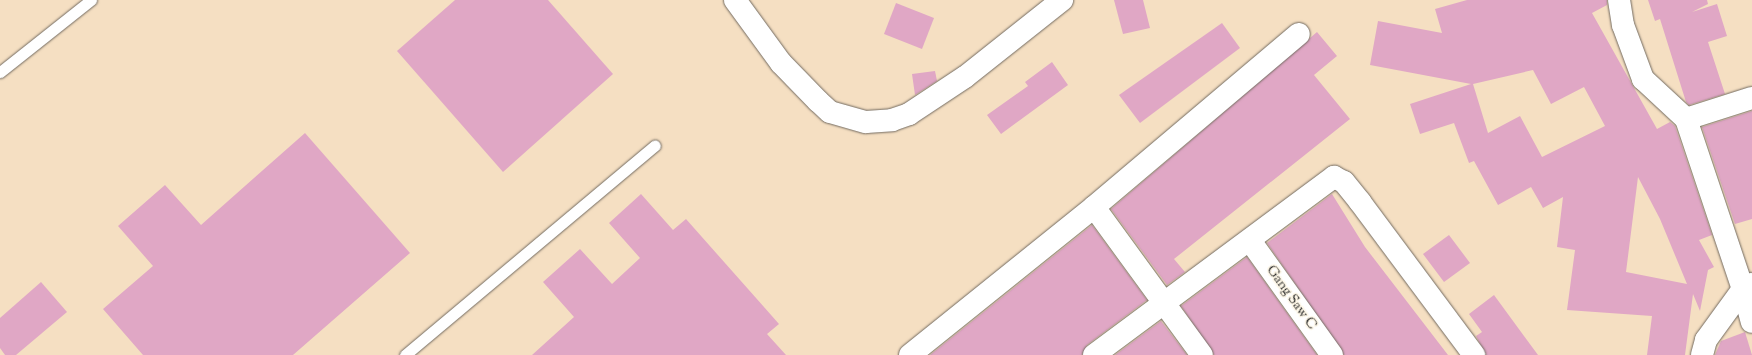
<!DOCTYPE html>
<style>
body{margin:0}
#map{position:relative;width:1752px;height:355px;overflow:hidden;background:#f5dfc2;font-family:"Sorts Mill Goudy",serif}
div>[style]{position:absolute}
.building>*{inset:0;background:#e0a7c5}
.roads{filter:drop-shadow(0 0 1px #726a60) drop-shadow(0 0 1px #726a60)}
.lane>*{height:11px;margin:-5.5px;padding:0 5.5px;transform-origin:5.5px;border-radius:5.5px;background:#fff}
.street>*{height:22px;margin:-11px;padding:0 11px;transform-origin:11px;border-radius:11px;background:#fff}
span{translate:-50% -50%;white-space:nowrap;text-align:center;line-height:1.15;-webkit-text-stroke:3px #fcf5e5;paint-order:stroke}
.street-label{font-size:14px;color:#2b2b2b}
</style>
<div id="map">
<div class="building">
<div style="clip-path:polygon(455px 0,548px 0,613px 74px,503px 172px,397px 51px)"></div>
<div style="clip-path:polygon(1114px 0,1143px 0,1150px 28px,1123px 34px)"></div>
<div style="clip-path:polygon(evenodd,1467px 0,1607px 0,1607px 5px,1592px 13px,1657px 129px,1670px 122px,1675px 126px,1712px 235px,1699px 240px,1714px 267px,1708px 270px,1700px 311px,1693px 294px,1685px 355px,1647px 355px,1652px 316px,1567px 310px,1575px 250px,1557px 247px,1563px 197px,1543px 208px,1531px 187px,1498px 205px,1474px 161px,1469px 163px,1454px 123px,1420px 134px,1410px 104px,1471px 84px,1370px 65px,1378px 21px,1442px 33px,1435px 9px,1467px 0,1533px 70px,1551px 104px,1584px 87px,1605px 126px,1542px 157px,1520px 116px,1488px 133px,1473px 84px,1533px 70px,1467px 0,1638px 177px,1660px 219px,1687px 284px,1626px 272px,1638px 177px)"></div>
<div style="clip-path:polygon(1648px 0,1707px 0,1708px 4px,1692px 12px,1717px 4px,1727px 36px,1708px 42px,1725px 94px,1689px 105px,1686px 102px,1660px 19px,1655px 21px)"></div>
<div style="clip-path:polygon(896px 3px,934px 18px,922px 49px,884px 34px)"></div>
<div style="clip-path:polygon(1222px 23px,1240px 48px,1140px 123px,1119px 95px)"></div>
<div style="clip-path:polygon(1317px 32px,1337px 56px,1314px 75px,1350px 119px,1174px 259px,1185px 272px,1167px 285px,1111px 209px)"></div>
<div style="clip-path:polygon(1052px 62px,1068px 85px,1001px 134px,987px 115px,1028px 86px,1025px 82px)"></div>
<div style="clip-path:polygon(935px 71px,937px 81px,915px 95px,912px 74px)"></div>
<div style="clip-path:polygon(1752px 111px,1752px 219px,1735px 224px,1702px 127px)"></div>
<div style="clip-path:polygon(305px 133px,410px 253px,293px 355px,143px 355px,103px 309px,153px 266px,118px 226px,165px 185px,201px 225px)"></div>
<div style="clip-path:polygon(641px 194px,673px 230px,686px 219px,779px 324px,767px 334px,786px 355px,532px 355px,574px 317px,543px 282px,580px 249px,612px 284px,640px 258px,609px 223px)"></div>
<div style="clip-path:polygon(1332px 194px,1365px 247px,1448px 355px,1344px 355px,1267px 243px)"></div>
<div style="clip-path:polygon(1092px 225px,1147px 300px,1087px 345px,1082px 355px,930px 355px)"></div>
<div style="clip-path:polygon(1449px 235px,1470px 263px,1444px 282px,1423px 254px)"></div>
<div style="clip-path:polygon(1247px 257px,1317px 355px,1214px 355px,1181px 306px)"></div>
<div style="clip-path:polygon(41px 282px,67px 312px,16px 355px,5px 355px,0 348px,0 318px)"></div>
<div style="clip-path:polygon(1494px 295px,1538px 355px,1486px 355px,1476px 336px,1482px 332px,1469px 314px)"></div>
<div style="clip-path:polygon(1161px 321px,1187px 355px,1115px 355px)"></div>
<div style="clip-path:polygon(1745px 332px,1752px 355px,1715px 355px,1721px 341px)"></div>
</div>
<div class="roads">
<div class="lane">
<div style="left:0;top:72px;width:116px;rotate:-38.4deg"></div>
<div style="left:405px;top:355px;width:326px;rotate:-40deg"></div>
</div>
<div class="street">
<div style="left:735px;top:0;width:78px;rotate:53.9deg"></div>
<div style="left:781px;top:63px;width:53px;rotate:45.8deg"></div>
<div style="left:818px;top:101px;width:16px;rotate:43deg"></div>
<div style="left:830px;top:112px;width:37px;rotate:16deg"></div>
<div style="left:866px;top:122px;width:26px;rotate:-4deg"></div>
<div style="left:892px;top:120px;width:18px;rotate:-19deg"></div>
<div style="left:909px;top:114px;width:67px;rotate:-33.5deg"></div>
<div style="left:965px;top:77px;width:124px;rotate:-38.4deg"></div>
<div style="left:1619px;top:0;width:25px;rotate:81deg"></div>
<div style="left:1623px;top:25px;width:58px;rotate:69.7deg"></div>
<div style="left:1643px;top:79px;width:59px;rotate:42.9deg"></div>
<div style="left:1686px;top:119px;width:179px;rotate:71.5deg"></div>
<div style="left:1743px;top:289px;width:63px;rotate:126deg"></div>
<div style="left:1706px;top:340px;width:16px;rotate:105deg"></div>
<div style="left:1686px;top:119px;width:69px;rotate:-17.7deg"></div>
<div style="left:1094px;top:207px;width:183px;rotate:53.9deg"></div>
<div style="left:1251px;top:242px;width:139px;rotate:54.4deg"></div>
<div style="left:1751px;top:284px;width:9px;rotate:148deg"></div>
<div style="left:1743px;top:289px;width:34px;rotate:75deg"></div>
<div style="left:910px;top:355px;width:236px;rotate:-38.8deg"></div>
<div style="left:1094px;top:207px;width:268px;rotate:-40.2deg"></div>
<div style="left:1094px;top:355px;width:299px;rotate:-36.6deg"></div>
<div style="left:1334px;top:177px;width:11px;rotate:27deg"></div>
<div style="left:1344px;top:182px;width:26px;rotate:51deg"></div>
<div style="left:1360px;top:202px;width:191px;rotate:53.3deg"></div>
</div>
</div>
<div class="street-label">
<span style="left:1291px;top:298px;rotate:54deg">Gang Saw C</span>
</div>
</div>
